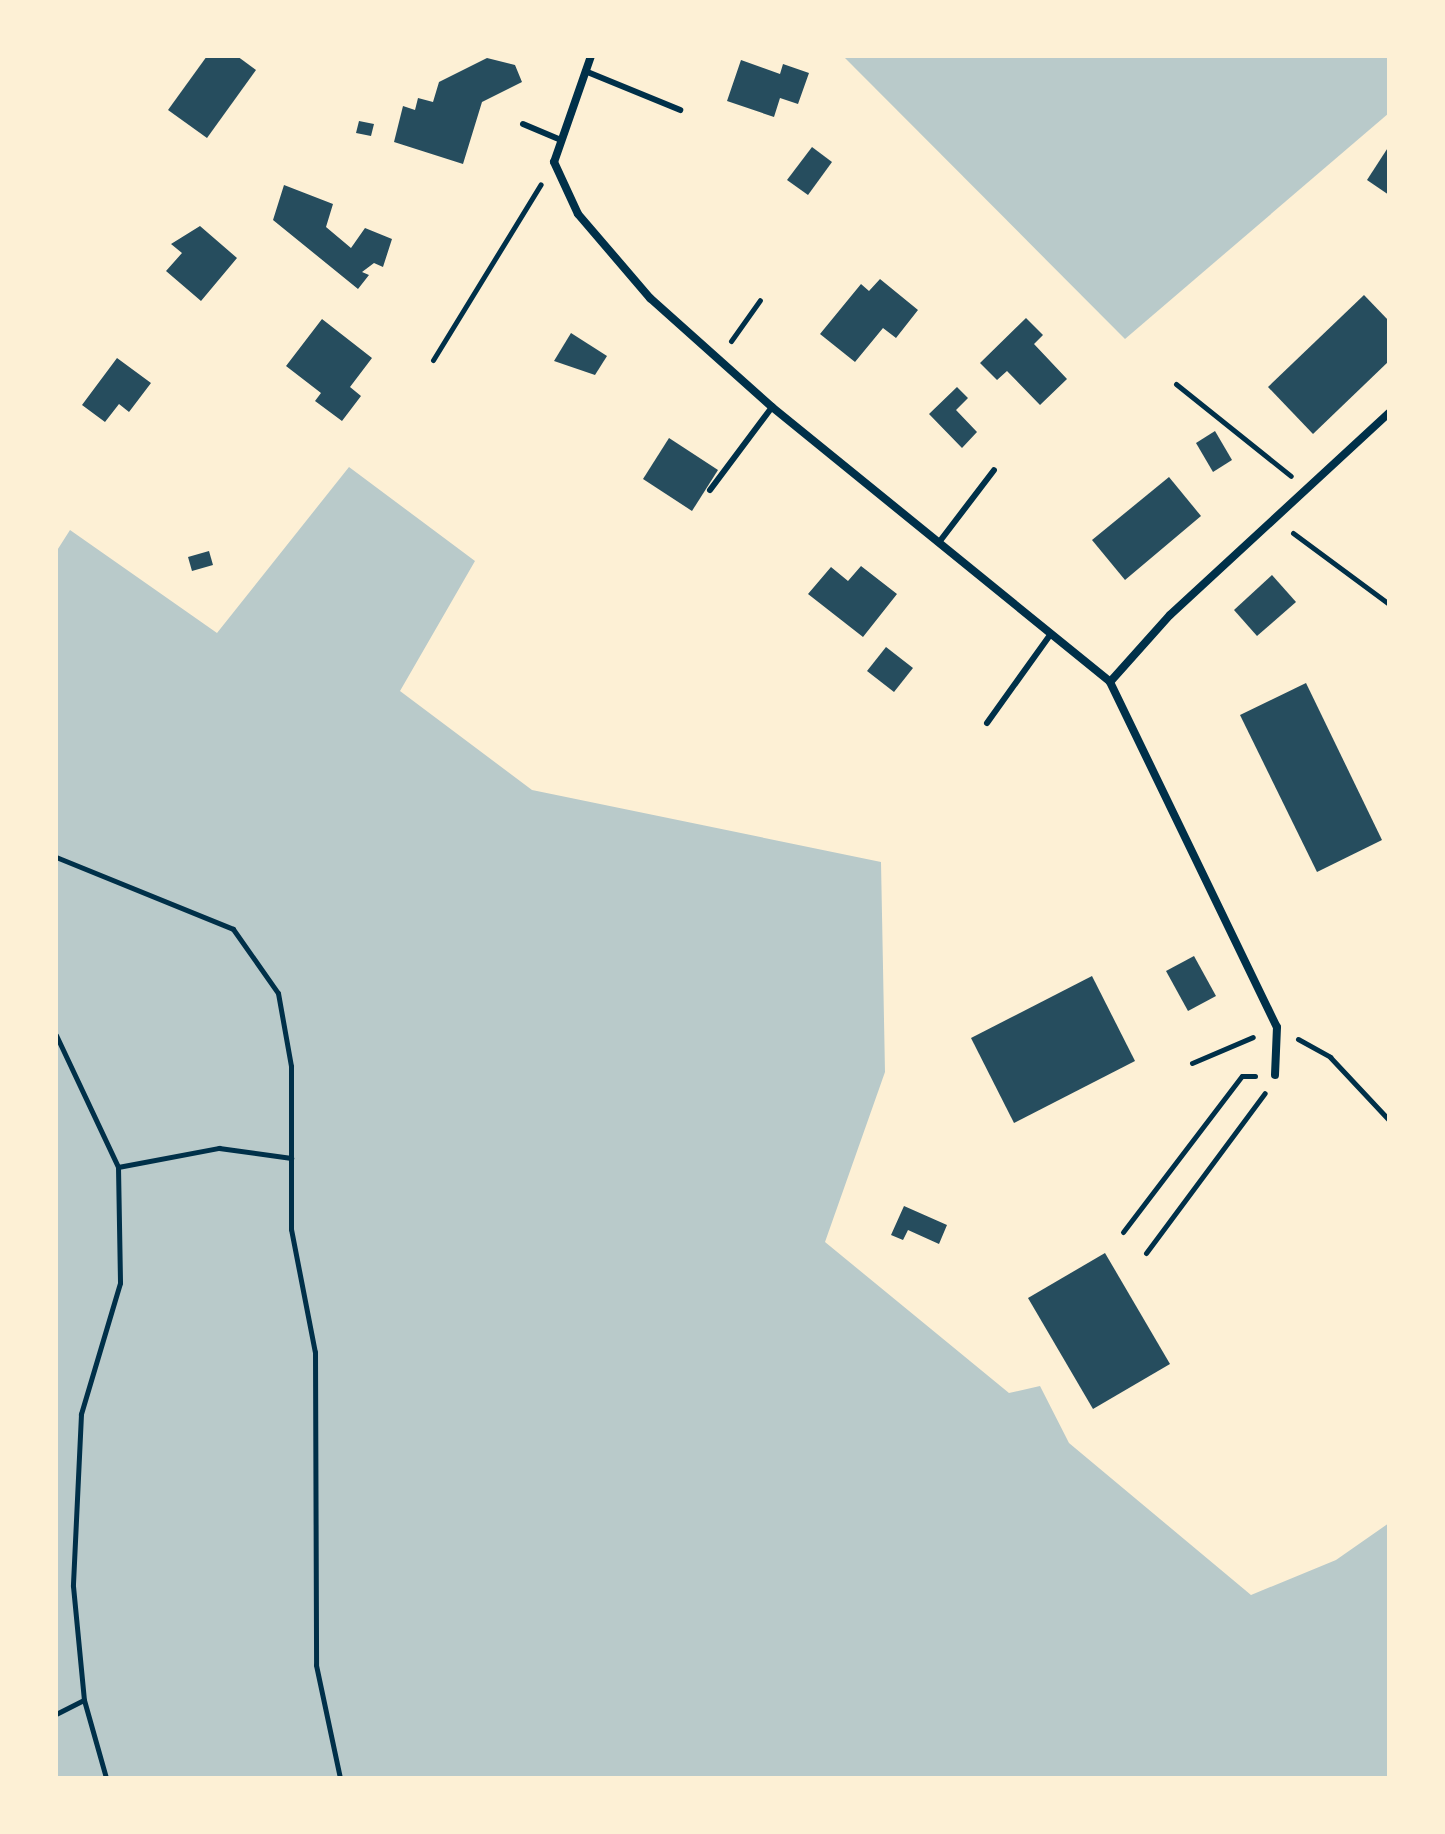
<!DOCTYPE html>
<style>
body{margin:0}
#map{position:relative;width:1445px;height:1834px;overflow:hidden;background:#fdf0d5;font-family:"Archivo Narrow",sans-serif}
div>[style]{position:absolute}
.green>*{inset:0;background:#b9caca}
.building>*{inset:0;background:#264d5e}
.path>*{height:5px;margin:-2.5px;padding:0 2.5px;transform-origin:2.5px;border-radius:2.5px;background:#003049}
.service>*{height:6px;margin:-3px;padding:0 3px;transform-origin:3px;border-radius:3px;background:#003049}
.minor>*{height:8px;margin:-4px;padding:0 4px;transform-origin:4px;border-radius:4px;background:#003049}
span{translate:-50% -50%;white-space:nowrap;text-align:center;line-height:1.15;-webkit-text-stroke:6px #fdf0d5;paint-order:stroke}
.frame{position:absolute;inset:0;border:58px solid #fdf0d5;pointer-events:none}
</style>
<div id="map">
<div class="green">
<div style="clip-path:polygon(843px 56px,1389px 56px,1389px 113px,1125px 339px)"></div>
<div style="clip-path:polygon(349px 467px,475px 561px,400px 691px,532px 790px,881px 862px,885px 1072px,825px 1242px,1009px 1393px,1040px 1386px,1069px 1443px,1251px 1595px,1336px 1560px,1389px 1523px,1389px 1778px,56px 1778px,56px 552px,70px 530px,217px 633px)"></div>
</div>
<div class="building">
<div style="clip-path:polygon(207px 56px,237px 56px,256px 70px,207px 138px,168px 110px)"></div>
<div style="clip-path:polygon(487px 58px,515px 65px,522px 82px,482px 102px,463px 164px,394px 142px,403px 106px,415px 110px,418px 98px,433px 102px,439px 82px)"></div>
<div style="clip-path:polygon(741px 60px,780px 74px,783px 64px,809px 73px,798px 104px,780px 98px,774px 117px,727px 101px)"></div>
<div style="clip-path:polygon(359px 121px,374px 124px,371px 136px,356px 133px)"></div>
<div style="clip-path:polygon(1389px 146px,1389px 195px,1367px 180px)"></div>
<div style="clip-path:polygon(812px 147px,832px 162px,808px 195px,787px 180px)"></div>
<div style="clip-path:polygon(284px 185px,333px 204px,326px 227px,351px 248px,365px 228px,392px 239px,383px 267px,374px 263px,362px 272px,369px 275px,358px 289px,273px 220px)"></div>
<div style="clip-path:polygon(200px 226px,237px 258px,201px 301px,166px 271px,182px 253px,171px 244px)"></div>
<div style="clip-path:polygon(880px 279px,918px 310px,896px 338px,883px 328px,855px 362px,820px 334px,861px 284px,869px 291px)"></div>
<div style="clip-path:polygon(1364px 295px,1389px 321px,1389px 361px,1313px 434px,1268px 387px)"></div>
<div style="clip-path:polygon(1026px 318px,1043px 335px,1034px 344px,1067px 379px,1040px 405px,1007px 371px,997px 380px,980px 363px)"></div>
<div style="clip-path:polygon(322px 319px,372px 358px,350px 387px,361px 396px,342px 421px,315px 401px,321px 393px,286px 366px)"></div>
<div style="clip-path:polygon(571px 333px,607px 356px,595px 375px,554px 361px)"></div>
<div style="clip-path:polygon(117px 358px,151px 383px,129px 412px,119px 404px,105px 422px,82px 405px)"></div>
<div style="clip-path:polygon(957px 387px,968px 398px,956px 410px,977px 432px,962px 448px,929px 414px)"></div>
<div style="clip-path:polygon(1215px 431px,1232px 460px,1213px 472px,1196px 443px)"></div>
<div style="clip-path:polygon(669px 438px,718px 470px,692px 511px,643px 479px)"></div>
<div style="clip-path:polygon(1169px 477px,1201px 516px,1125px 580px,1092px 540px)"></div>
<div style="clip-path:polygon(209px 551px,213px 565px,192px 571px,188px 557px)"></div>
<div style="clip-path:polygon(861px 566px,897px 594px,863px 637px,808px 594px,831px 567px,848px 581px)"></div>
<div style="clip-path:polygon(1272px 575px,1296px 602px,1257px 636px,1234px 610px)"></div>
<div style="clip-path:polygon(886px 647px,913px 668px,894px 692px,867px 671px)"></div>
<div style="clip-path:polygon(1306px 683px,1382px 840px,1317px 872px,1240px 715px)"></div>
<div style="clip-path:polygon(1194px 956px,1216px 996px,1188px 1011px,1166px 971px)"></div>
<div style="clip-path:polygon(1092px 976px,1135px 1061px,1014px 1123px,971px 1038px)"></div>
<div style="clip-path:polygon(904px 1206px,947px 1225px,939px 1244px,908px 1230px,903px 1240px,891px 1235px)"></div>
<div style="clip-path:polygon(1105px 1253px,1170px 1364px,1093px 1409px,1028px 1298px)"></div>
</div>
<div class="path">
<div style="left:731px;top:341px;width:50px;rotate:-54.7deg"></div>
<div style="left:433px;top:360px;width:206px;rotate:-58.5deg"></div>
<div style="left:1176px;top:384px;width:147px;rotate:38.7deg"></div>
<div style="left:1293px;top:533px;width:119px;rotate:36.5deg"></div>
<div style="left:56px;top:857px;width:191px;rotate:22.1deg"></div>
<div style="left:233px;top:929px;width:78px;rotate:54.9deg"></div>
<div style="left:278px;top:993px;width:74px;rotate:79.9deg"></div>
<div style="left:291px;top:1066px;width:163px;rotate:90deg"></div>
<div style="left:291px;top:1229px;width:125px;rotate:79deg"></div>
<div style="left:315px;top:1352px;width:313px;rotate:89.8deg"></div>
<div style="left:316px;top:1665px;width:116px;rotate:78deg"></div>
<div style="left:56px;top:1035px;width:146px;rotate:64.8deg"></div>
<div style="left:118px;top:1167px;width:116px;rotate:89deg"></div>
<div style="left:120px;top:1283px;width:137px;rotate:106.6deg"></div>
<div style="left:81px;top:1414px;width:172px;rotate:92.7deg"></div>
<div style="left:73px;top:1586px;width:115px;rotate:84.5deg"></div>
<div style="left:84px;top:1700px;width:81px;rotate:74.2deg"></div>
<div style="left:1298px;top:1039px;width:37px;rotate:29deg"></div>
<div style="left:1330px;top:1057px;width:86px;rotate:46.9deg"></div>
<div style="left:1192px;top:1063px;width:66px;rotate:-23.1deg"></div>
<div style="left:118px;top:1167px;width:103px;rotate:-10.7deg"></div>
<div style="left:219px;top:1148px;width:73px;rotate:7.9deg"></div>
<div style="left:1123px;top:1232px;width:196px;rotate:-52.7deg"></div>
<div style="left:1242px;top:1076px;width:13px"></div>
<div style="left:1146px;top:1253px;width:199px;rotate:-53.4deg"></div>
<div style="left:56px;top:1714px;width:31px;rotate:-27deg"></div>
</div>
<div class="service">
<div style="left:585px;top:71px;width:103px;rotate:22.3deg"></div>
<div style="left:523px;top:124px;width:38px;rotate:23deg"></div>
<div style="left:710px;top:490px;width:104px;rotate:-53.2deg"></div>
<div style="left:940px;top:541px;width:89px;rotate:-52.7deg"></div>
<div style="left:987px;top:723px;width:108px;rotate:-54.4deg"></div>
</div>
<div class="minor">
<div style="left:591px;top:56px;width:112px;rotate:109.2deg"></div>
<div style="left:554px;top:162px;width:57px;rotate:65.2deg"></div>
<div style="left:578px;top:214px;width:111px;rotate:49.4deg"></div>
<div style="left:650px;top:298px;width:164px;rotate:41.8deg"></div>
<div style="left:772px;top:407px;width:436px;rotate:39.1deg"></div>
<div style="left:1110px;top:682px;width:383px;rotate:64.2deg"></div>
<div style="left:1277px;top:1027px;width:48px;rotate:92.4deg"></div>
<div style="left:1110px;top:682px;width:90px;rotate:-48.2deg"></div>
<div style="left:1170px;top:615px;width:298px;rotate:-42.7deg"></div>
</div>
<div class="frame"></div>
</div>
